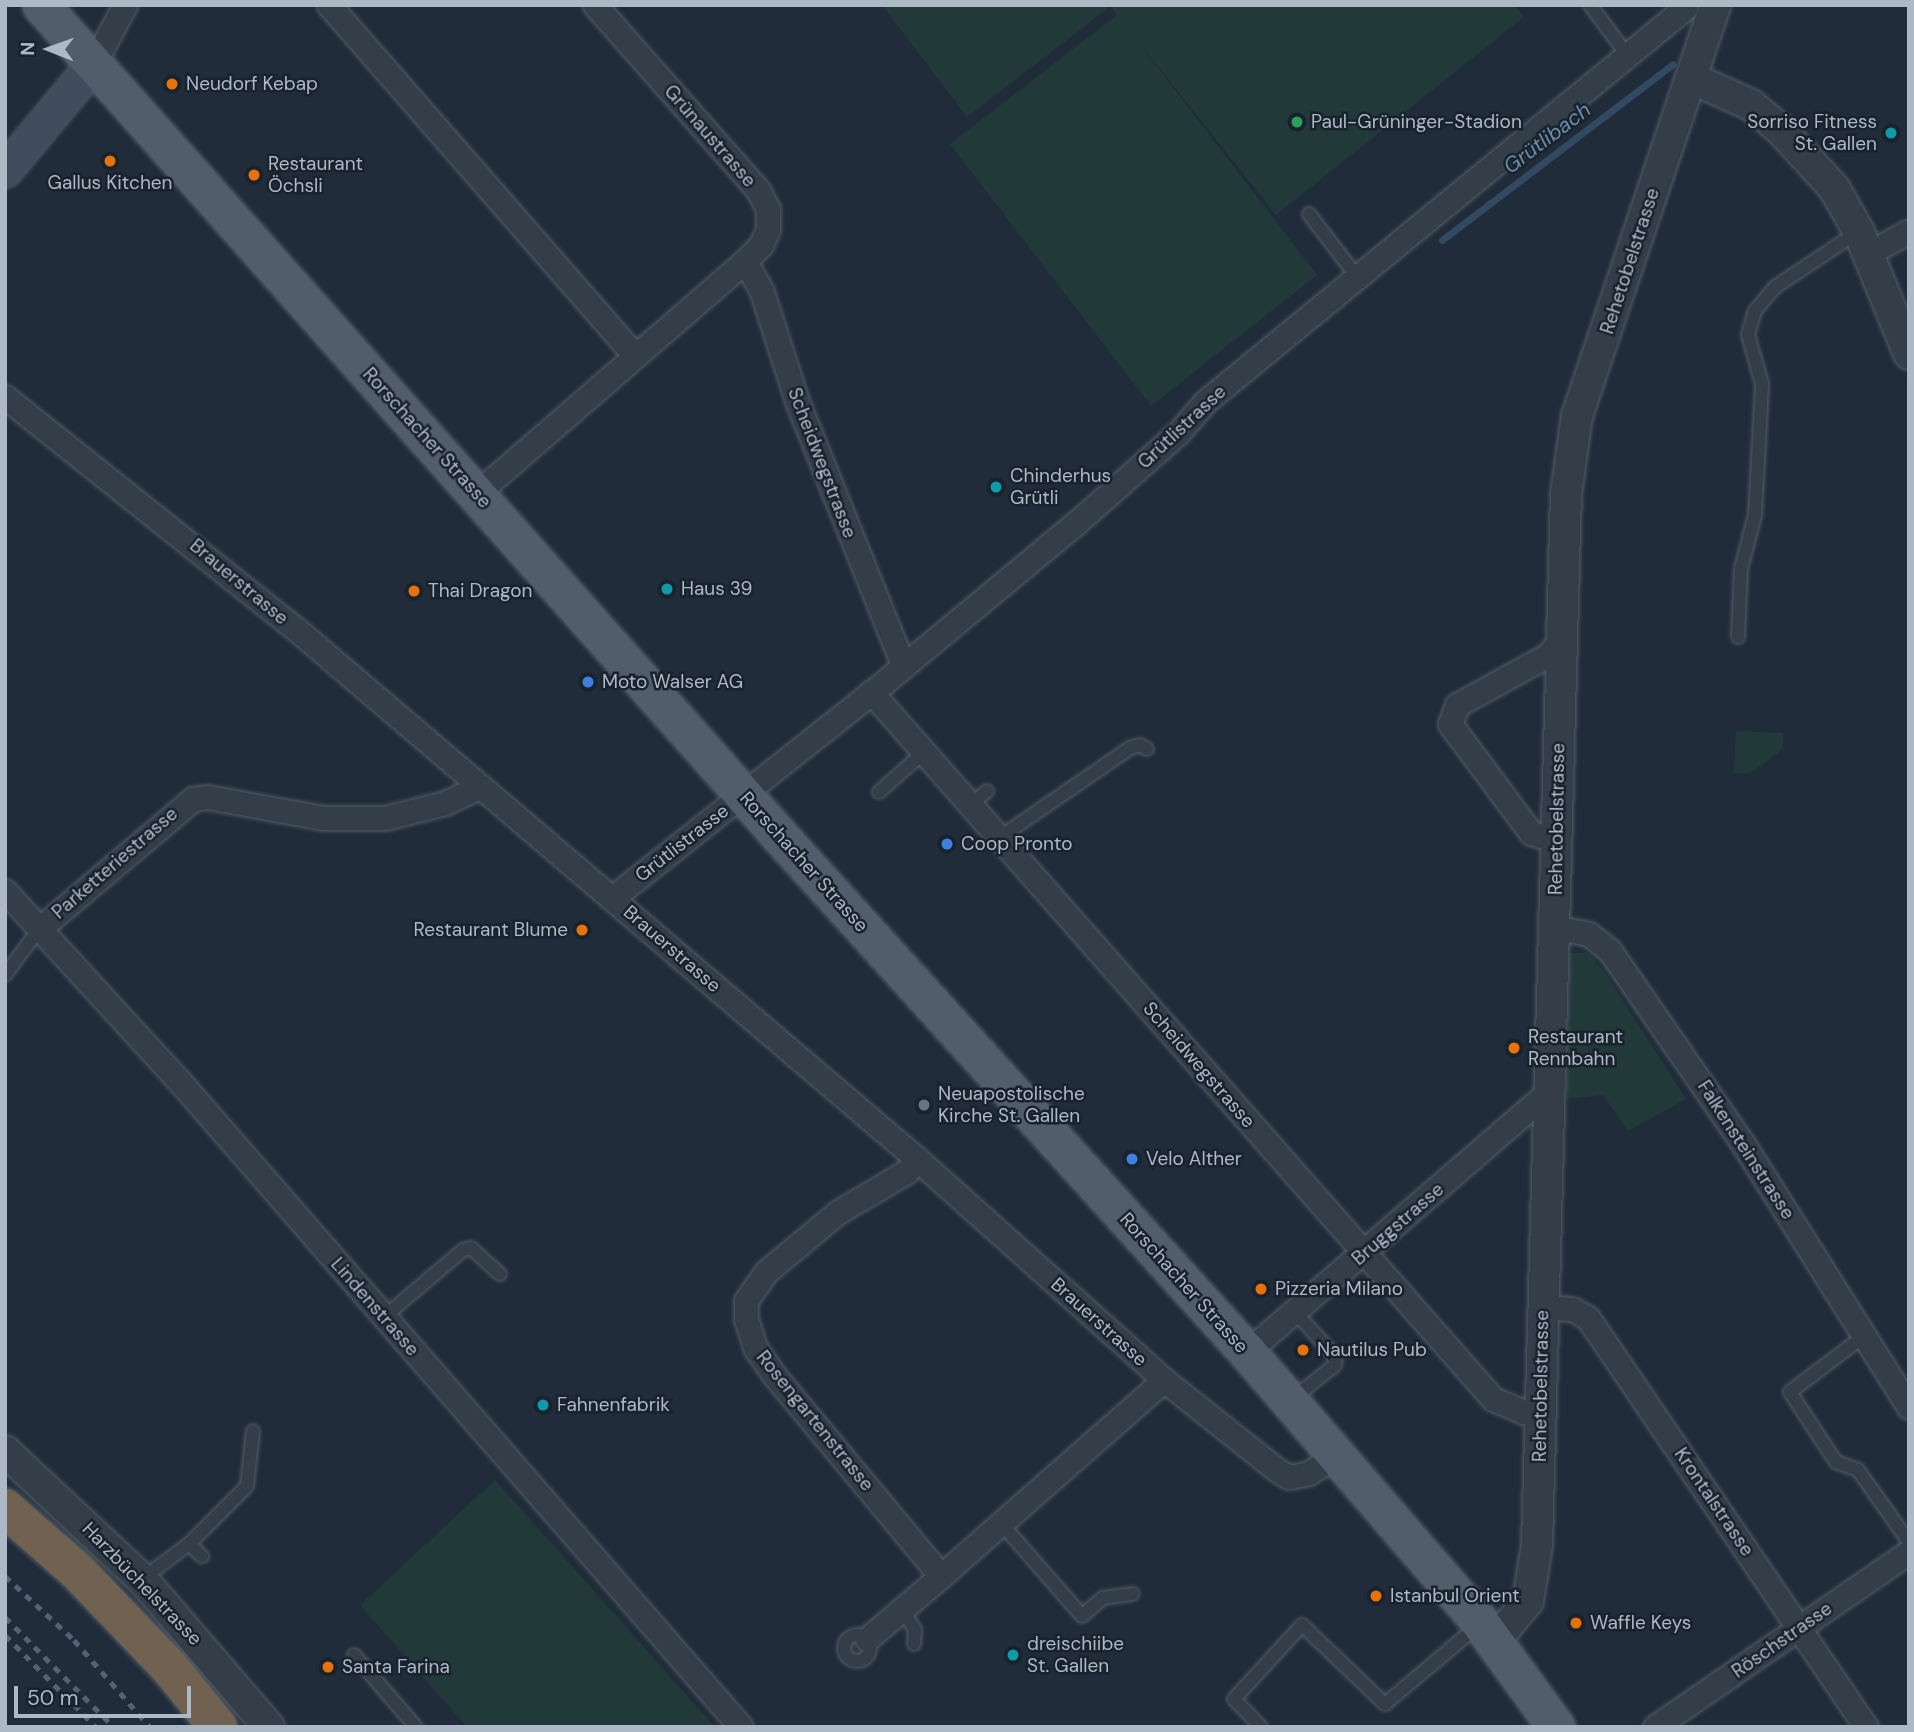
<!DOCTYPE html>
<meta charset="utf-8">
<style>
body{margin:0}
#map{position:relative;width:1914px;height:1732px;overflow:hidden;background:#202c39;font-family:"DM Sans",sans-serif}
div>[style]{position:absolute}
.green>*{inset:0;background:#22393a}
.stream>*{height:7px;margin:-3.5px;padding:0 3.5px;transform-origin:3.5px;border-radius:3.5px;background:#324962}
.roads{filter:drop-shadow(0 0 2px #515c67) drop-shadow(0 0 2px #515c67)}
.service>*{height:12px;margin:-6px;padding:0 6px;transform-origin:6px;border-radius:6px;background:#333e49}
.service>.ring{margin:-6px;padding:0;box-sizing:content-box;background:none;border:12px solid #333e49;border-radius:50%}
.minor>*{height:23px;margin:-11.5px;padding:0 11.5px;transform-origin:11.5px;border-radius:11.5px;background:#333e49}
.tertiary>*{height:30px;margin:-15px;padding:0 15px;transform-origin:15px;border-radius:15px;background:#333e49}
.secondary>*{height:33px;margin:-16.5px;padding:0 16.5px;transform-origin:16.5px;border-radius:16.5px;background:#414d5d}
.primary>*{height:37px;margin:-18.5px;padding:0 18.5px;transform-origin:18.5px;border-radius:18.5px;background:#515d6a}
.motorway>*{height:38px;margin:-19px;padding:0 19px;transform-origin:19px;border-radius:19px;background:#706150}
.rail>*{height:5px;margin-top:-2.5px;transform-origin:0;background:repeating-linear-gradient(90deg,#556271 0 7px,transparent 0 14px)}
.dots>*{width:19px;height:19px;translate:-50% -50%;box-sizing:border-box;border:4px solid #19232e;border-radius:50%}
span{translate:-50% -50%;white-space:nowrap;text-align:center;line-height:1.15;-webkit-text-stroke:5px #19232e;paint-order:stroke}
.poi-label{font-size:19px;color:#aeb9c6}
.left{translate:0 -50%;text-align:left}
.right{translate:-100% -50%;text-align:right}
.street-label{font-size:19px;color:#aeb9c6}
.water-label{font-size:21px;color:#6d8cab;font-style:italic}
.frame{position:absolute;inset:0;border:7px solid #aeb9c6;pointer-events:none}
.north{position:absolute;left:14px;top:14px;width:70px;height:70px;-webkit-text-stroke:5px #19232e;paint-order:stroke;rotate:271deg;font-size:19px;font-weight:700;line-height:28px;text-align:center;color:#aeb9c6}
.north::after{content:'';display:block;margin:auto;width:24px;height:32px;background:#aeb9c6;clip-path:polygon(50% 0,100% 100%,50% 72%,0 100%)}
.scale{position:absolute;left:14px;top:1686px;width:177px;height:32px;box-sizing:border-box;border:4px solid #aeb9c6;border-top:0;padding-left:9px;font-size:21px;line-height:24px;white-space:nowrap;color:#aeb9c6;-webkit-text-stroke:5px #19232e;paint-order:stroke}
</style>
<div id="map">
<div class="green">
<div style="clip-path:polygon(882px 5px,1105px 5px,1107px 9px,967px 117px)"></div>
<div style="clip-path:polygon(1110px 5px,1514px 5px,1524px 17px,1276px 215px,1129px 30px,1317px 275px,1151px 406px,950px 144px,1117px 15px)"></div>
<div style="clip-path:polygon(1736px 731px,1783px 733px,1783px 749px,1749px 774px,1734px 773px)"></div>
<div style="clip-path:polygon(1570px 953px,1588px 953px,1606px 974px,1686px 1099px,1628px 1131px,1603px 1095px,1566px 1099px)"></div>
<div style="clip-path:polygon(495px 1480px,715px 1727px,467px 1727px,360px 1605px)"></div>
</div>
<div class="stream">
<div style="left:1442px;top:240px;width:290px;rotate:-37.3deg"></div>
</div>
<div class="roads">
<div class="service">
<div style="left:1590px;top:5px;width:64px;rotate:53.3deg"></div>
<div style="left:1309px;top:214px;width:81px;rotate:52.6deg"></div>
<div style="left:1738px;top:637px;width:68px;rotate:-87.5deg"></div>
<div style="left:1741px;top:569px;width:56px;rotate:-75.5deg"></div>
<div style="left:1755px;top:515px;width:131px;rotate:-86.9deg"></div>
<div style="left:1762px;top:384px;width:51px;rotate:-105.9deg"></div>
<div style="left:1748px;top:335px;width:25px;rotate:-74deg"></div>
<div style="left:1755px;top:311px;width:31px;rotate:-50deg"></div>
<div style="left:1775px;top:287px;width:100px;rotate:-33.5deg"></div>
<div style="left:879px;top:792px;width:60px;rotate:-41.6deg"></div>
<div style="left:970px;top:805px;width:22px;rotate:-39deg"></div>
<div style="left:999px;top:838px;width:159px;rotate:-34.5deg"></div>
<div style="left:1130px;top:748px;width:10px;rotate:-17deg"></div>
<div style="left:1140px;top:745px;width:8px;rotate:30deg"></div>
<div style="left:5px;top:975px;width:57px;rotate:-53.5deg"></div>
<div style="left:384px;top:1317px;width:104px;rotate:-40.3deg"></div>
<div style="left:463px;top:1250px;width:8px;rotate:-14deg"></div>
<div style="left:471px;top:1248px;width:39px;rotate:42deg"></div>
<div style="left:1864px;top:1336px;width:93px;rotate:142.9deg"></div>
<div style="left:1790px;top:1392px;width:84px;rotate:56.7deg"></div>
<div style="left:1836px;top:1462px;width:23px;rotate:20deg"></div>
<div style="left:1858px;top:1470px;width:88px;rotate:54.7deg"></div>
<div style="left:1291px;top:1400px;width:56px;rotate:-38.5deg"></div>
<div style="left:1335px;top:1365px;width:9px;rotate:-90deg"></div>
<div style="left:1335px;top:1356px;width:58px;rotate:-132.2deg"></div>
<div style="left:1001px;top:1523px;width:123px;rotate:48.9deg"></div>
<div style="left:1082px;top:1616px;width:28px;rotate:-41deg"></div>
<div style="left:1103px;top:1598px;width:30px;rotate:-8deg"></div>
<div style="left:189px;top:1544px;width:18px;rotate:43deg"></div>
<div style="left:142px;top:1579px;width:59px;rotate:-36.7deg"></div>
<div style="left:189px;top:1544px;width:82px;rotate:-45deg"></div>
<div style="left:247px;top:1486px;width:55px;rotate:-83.8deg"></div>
<div style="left:902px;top:1609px;width:25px;rotate:58deg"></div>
<div style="left:915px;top:1630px;width:14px;rotate:94deg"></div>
<div class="ring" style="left:844px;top:1635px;width:14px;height:14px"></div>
<div style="left:354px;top:1655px;width:95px;rotate:49.3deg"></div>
<div style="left:1261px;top:1727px;width:39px;rotate:-134deg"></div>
<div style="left:1234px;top:1699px;width:100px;rotate:-47.4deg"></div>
<div style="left:1302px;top:1625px;width:115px;rotate:43.6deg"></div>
<div style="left:1385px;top:1704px;width:124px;rotate:-40.1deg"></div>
</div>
<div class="minor">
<div style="left:329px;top:5px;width:464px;rotate:48.9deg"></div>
<div style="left:94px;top:63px;width:66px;rotate:-61.9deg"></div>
<div style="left:1868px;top:254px;width:47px;rotate:-29.3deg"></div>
<div style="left:745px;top:261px;width:35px;rotate:61deg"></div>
<div style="left:762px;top:292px;width:114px;rotate:72.2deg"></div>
<div style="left:797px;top:401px;width:284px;rotate:68.1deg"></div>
<div style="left:5px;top:397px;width:372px;rotate:38.6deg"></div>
<div style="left:296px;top:629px;width:816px;rotate:40.48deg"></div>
<div style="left:917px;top:1159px;width:331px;rotate:41.8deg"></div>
<div style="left:1164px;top:1380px;width:144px;rotate:38.5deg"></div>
<div style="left:1277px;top:1470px;width:14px;rotate:30deg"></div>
<div style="left:1289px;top:1477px;width:20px;rotate:-11deg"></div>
<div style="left:1309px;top:1473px;width:32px;rotate:-34deg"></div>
<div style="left:476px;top:494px;width:356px;rotate:-40.9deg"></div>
<div style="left:745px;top:261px;width:23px;rotate:-45deg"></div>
<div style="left:761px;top:245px;width:17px;rotate:-66deg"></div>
<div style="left:768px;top:229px;width:20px;rotate:-90deg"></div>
<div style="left:768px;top:209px;width:21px;rotate:-118deg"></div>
<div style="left:758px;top:190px;width:247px;rotate:-131.4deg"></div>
<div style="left:871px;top:692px;width:942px;rotate:48.66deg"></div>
<div style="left:1493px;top:1399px;width:33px;rotate:23deg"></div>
<div style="left:1523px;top:1412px;width:18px;rotate:3deg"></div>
<div style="left:1557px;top:841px;width:27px;rotate:-163deg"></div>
<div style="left:1531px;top:833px;width:136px;rotate:-126.6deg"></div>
<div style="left:1450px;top:724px;width:20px;rotate:-70deg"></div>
<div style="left:1457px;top:705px;width:104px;rotate:-28.8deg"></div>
<div style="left:1548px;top:655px;width:20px;rotate:-49deg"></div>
<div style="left:5px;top:891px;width:260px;rotate:47.5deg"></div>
<div style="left:181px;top:1083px;width:853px;rotate:48.99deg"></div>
<div style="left:612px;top:898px;width:352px;rotate:-38.4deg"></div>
<div style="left:888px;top:679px;width:243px;rotate:-39.7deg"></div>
<div style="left:1075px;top:524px;width:137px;rotate:-41.5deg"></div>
<div style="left:1178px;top:433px;width:41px;rotate:-48.9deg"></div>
<div style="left:1205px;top:402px;width:622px;rotate:-39.39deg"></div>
<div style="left:1553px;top:927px;width:37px;rotate:11deg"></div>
<div style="left:1589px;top:934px;width:27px;rotate:39deg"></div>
<div style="left:1610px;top:951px;width:232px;rotate:55.4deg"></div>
<div style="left:1742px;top:1142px;width:313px;rotate:57.8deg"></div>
<div style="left:39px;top:929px;width:202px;rotate:-40.2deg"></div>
<div style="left:193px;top:799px;width:14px;rotate:-8deg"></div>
<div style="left:207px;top:797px;width:119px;rotate:10.2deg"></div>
<div style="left:324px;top:818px;width:61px"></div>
<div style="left:385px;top:818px;width:62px;rotate:-14deg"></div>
<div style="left:445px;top:803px;width:38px;rotate:-25deg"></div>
<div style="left:917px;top:1159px;width:17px;rotate:130deg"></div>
<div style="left:906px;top:1172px;width:79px;rotate:149.5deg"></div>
<div style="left:838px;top:1212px;width:94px;rotate:140.2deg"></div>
<div style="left:766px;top:1272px;width:35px;rotate:125deg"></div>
<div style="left:746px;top:1301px;width:18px;rotate:90deg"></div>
<div style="left:746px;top:1319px;width:32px;rotate:72deg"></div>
<div style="left:756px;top:1349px;width:32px;rotate:55deg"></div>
<div style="left:774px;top:1375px;width:261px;rotate:50.3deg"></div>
<div style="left:941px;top:1576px;width:297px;rotate:-41.3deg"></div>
<div style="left:1543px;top:1307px;width:29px;rotate:4deg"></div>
<div style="left:1572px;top:1309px;width:18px;rotate:29deg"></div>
<div style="left:1588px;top:1318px;width:495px;rotate:55.8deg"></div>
<div style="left:1247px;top:1352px;width:396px;rotate:-40.8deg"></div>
<div style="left:867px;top:1639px;width:97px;rotate:-40.4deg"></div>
<div style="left:1655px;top:1727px;width:308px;rotate:-34.6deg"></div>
</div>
<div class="tertiary">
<div style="left:1691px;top:78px;width:66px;rotate:24.2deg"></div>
<div style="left:1751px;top:105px;width:39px;rotate:40deg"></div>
<div style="left:1781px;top:130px;width:79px;rotate:47.6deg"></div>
<div style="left:1834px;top:188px;width:51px;rotate:60.4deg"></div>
<div style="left:1859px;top:232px;width:132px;rotate:67.7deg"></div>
<div style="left:5px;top:1451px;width:187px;rotate:43.1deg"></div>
<div style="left:142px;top:1579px;width:195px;rotate:49.4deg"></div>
<div style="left:1494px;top:1642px;width:53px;rotate:-50.3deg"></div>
<div style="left:1528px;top:1601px;width:57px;rotate:-80.9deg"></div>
<div style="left:1537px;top:1545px;width:1051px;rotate:-88.42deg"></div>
<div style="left:1566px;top:494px;width:79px;rotate:-82deg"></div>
<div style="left:1577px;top:416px;width:434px;rotate:-71.4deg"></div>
</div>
<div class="secondary">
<div style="left:5px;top:170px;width:139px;rotate:-50.2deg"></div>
</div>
<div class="primary">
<div style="left:41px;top:5px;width:1109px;rotate:48.36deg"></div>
<div style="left:778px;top:834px;width:699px;rotate:47.84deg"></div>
<div style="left:1247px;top:1352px;width:350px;rotate:49.2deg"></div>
<div style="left:1476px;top:1617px;width:136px;rotate:54deg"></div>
</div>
<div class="motorway">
<div style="left:5px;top:1508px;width:97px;rotate:41.2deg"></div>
<div style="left:78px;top:1572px;width:133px;rotate:46.2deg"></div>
<div style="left:170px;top:1668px;width:76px;rotate:50.9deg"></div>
</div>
</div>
<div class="rail">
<div style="left:5px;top:1576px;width:94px;rotate:42.8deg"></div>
<div style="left:74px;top:1640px;width:116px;rotate:48.9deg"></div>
<div style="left:5px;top:1617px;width:155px;rotate:45.3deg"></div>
<div style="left:5px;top:1635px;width:129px;rotate:45.3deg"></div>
</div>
<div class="dots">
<div style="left:172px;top:84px;background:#e8710a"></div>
<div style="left:1297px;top:122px;background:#2e9e5b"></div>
<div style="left:1891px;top:133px;background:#0f9aa8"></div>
<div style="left:110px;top:161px;background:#e8710a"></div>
<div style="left:254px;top:175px;background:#e8710a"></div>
<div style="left:996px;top:487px;background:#0f9aa8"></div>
<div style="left:667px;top:589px;background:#0f9aa8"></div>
<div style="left:414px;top:591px;background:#e8710a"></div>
<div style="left:588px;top:682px;background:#3f7fe0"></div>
<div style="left:947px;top:844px;background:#3f7fe0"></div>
<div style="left:582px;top:930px;background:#e8710a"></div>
<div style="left:1514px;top:1048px;background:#e8710a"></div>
<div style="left:924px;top:1105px;background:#6b7280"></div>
<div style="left:1132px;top:1159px;background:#3f7fe0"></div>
<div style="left:1261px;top:1289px;background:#e8710a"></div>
<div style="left:1303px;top:1350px;background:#e8710a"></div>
<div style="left:543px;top:1405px;background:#0f9aa8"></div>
<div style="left:1376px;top:1596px;background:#e8710a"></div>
<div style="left:1576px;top:1623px;background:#e8710a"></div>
<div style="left:1013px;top:1655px;background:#0f9aa8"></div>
<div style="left:328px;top:1667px;background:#e8710a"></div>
</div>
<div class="poi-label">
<span class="left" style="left:186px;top:84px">Neudorf Kebap</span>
<span class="left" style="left:1311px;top:122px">Paul-Grüninger-Stadion</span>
<span class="right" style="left:1877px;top:133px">Sorriso Fitness<br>St. Gallen</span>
<span class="left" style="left:268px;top:175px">Restaurant<br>Öchsli</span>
<span style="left:110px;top:183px">Gallus Kitchen</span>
<span class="left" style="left:1010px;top:487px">Chinderhus<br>Grütli</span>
<span class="left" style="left:681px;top:589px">Haus 39</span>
<span class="left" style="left:428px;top:591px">Thai Dragon</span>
<span class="left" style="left:602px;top:682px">Moto Walser AG</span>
<span class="left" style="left:961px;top:844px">Coop Pronto</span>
<span class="right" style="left:568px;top:930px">Restaurant Blume</span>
<span class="left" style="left:1528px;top:1048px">Restaurant<br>Rennbahn</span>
<span class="left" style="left:938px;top:1105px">Neuapostolische<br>Kirche St. Gallen</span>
<span class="left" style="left:1146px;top:1159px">Velo Alther</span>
<span class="left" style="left:1275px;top:1289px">Pizzeria Milano</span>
<span class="left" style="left:1317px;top:1350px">Nautilus Pub</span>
<span class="left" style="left:557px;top:1405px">Fahnenfabrik</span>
<span class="left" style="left:1390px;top:1596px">Istanbul Orient</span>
<span class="left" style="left:1590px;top:1623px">Waffle Keys</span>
<span class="left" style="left:1027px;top:1655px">dreischiibe<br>St. Gallen</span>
<span class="left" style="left:342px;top:1667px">Santa Farina</span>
</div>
<div class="street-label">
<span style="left:710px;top:136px;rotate:49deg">Grünaustrasse</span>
<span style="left:1630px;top:261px;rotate:-72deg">Rehetobelstrasse</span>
<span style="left:1182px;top:427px;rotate:-43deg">Grütlistrasse</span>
<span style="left:427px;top:438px;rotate:48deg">Rorschacher Strasse</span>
<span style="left:822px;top:463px;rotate:69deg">Scheidwegstrasse</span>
<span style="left:239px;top:582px;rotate:40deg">Brauerstrasse</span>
<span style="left:1557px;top:819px;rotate:-89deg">Rehetobelstrasse</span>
<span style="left:682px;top:843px;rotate:-38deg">Grütlistrasse</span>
<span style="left:804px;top:862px;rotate:48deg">Rorschacher Strasse</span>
<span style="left:115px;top:863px;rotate:-41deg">Parketteriestrasse</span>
<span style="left:672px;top:949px;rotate:41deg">Brauerstrasse</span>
<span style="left:1199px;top:1065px;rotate:49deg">Scheidwegstrasse</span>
<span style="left:1746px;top:1150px;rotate:57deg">Falkensteinstrasse</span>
<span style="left:1398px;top:1224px;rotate:-41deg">Bruggstrasse</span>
<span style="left:1184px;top:1283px;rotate:48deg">Rorschacher Strasse</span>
<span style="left:375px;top:1307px;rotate:49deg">Lindenstrasse</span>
<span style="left:1099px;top:1322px;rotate:42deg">Brauerstrasse</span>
<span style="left:1541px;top:1386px;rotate:-89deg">Rehetobelstrasse</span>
<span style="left:815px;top:1421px;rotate:51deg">Rosengartenstrasse</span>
<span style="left:1714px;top:1502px;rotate:56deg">Krontalstrasse</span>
<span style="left:142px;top:1584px;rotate:46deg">Harzbüchelstrasse</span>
<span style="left:1782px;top:1640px;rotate:-35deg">Röschstrasse</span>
</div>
<div class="water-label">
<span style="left:1547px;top:138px;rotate:-37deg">Grütlibach</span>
</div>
<div class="frame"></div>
<div class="north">N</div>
<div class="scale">50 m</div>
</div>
